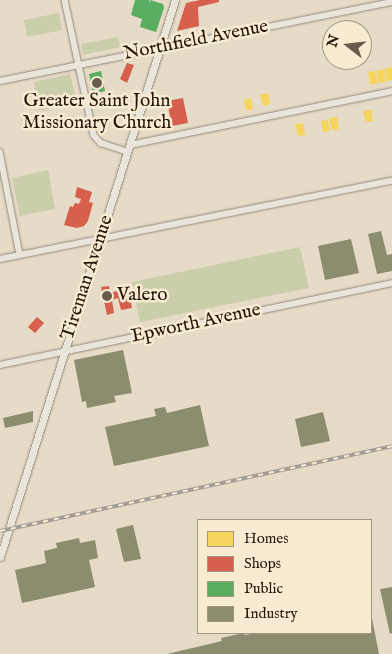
<!DOCTYPE html>
<style>
body{margin:0}
#map{position:relative;width:392px;height:654px;overflow:hidden;background:#e6dbc6;font-family:"IM FELL English",serif}
div>[style]{position:absolute}
.green>*{inset:0;background:#caceab}
.homes>*{inset:0;background:#f6d55c}
.shops>*{inset:0;background:#d6604d}
.public>*{inset:0;background:#5aae61}
.industry>*{inset:0;background:#8c8c6e}
.roads{filter:drop-shadow(0 0 1px #928a7d) drop-shadow(0 0 1px #928a7d)}
.minor>*{height:5.5px;margin:-2.75px;padding:0 2.75px;transform-origin:2.75px;border-radius:2.75px;background:#eae5da}
.tertiary>*{height:7px;margin:-3.5px;padding:0 3.5px;transform-origin:3.5px;border-radius:3.5px;background:#eae5da}
.rail>*{height:4px;margin-top:-2px;transform-origin:0;background:repeating-linear-gradient(90deg,#f7ebd2 0 5.5px,#a49f96 0 11px);box-sizing:border-box;border-block:1px solid #a49f96}
.dots>*{width:14px;height:14px;translate:-50% -50%;box-sizing:border-box;border:2px solid #f7ebd2;border-radius:50%}
span{translate:-50% -50%;white-space:nowrap;text-align:center;line-height:1.15;-webkit-text-stroke:5px #f7ebd2;paint-order:stroke}
.street-label{font-size:19px;color:#25160a}
.poi-label{font-size:19px;color:#25160a}
.left{translate:0 -50%;text-align:left}
.legend{position:absolute;left:197px;top:519px;width:175px;height:115px;box-sizing:border-box;background:#f7ebd2;border:1px solid #a39682;margin:0;padding:6px 9px;list-style:none;font-size:15px;color:#25160a}
.legend li{display:flex;align-items:center;gap:10px;height:25px}
.legend b{width:25px;border:1px solid #a39682}
.north{position:absolute;left:322px;top:20px;width:50px;height:50px;box-sizing:border-box;background:#f7ebd2;border:1px solid #a39682;border-radius:50%;rotate:286deg;font-size:14px;font-weight:700;line-height:20px;text-align:center;color:#25160a}
.north::after{content:'';display:block;margin:auto;width:18px;height:22px;background:#695b4c;clip-path:polygon(50% 0,100% 100%,50% 72%,0 100%)}
</style>
<div id="map">
<div class="green">
<div style="clip-path:polygon(59px 13px,62px 30px,27px 37px,24px 20px)"></div>
<div style="clip-path:polygon(118px 37px,120px 47px,83px 55px,81px 44px)"></div>
<div style="clip-path:polygon(70px 74px,77px 103px,39px 111px,34px 82px)"></div>
<div style="clip-path:polygon(48px 170px,55px 209px,20px 216px,12px 178px)"></div>
<div style="clip-path:polygon(300px 247px,309px 288px,140px 322px,132px 282px)"></div>
</div>
<div class="homes">
<div style="clip-path:polygon(392px 67px,392px 80px,387px 81px,385px 69px)"></div>
<div style="clip-path:polygon(384px 69px,386px 82px,379px 83px,376px 71px)"></div>
<div style="clip-path:polygon(375px 71px,378px 83px,370px 85px,368px 72px)"></div>
<div style="clip-path:polygon(268px 93px,270px 104px,263px 106px,260px 95px)"></div>
<div style="clip-path:polygon(251px 98px,253px 109px,246px 111px,244px 100px)"></div>
<div style="clip-path:polygon(371px 110px,373px 121px,366px 122px,363px 111px)"></div>
<div style="clip-path:polygon(337px 117px,339px 129px,332px 130px,329px 118px)"></div>
<div style="clip-path:polygon(328px 120px,330px 131px,323px 132px,321px 121px)"></div>
<div style="clip-path:polygon(303px 123px,305px 135px,298px 136px,295px 124px)"></div>
</div>
<div class="shops">
<div style="clip-path:polygon(200px 0,219px 0,219px 2px,198px 7px,199px 26px,177px 31px,186px 3px)"></div>
<div style="clip-path:polygon(127px 63px,134px 65px,127px 83px,120px 79px)"></div>
<div style="clip-path:polygon(183px 98px,188px 123px,172px 126px,167px 101px)"></div>
<div style="clip-path:polygon(77px 187px,92px 192px,89px 202px,93px 203px,88px 221px,84px 226px,77px 228px,64px 225px,70px 206px,73px 207px,75px 203px,79px 204px,81px 199px,75px 197px)"></div>
<div style="clip-path:polygon(128px 285px,132px 308px,121px 310px,118px 298px,112px 300px,114px 313px,107px 315px,101px 287px,109px 286px,110px 293px,117px 291px,116px 287px)"></div>
<div style="clip-path:polygon(37px 317px,44px 323px,35px 333px,28px 327px)"></div>
</div>
<div class="public">
<div style="clip-path:polygon(135px 0,149px 0,149px 4px,150px 0,163px 4px,164px 8px,156px 32px,140px 27px,142px 19px,131px 15px)"></div>
<div style="clip-path:polygon(101px 71px,105px 91px,93px 94px,89px 74px)"></div>
</div>
<div class="industry">
<div style="clip-path:polygon(381px 231px,387px 255px,392px 254px,392px 271px,377px 274px,368px 234px)"></div>
<div style="clip-path:polygon(351px 239px,359px 273px,325px 280px,318px 246px)"></div>
<div style="clip-path:polygon(123px 350px,132px 393px,114px 396px,116px 402px,87px 408px,86px 401px,82px 402px,74px 360px)"></div>
<div style="clip-path:polygon(200px 405px,209px 446px,114px 466px,105px 427px,156px 416px,154px 409px,165px 407px,167px 413px)"></div>
<div style="clip-path:polygon(33px 411px,33px 422px,5px 428px,3px 418px)"></div>
<div style="clip-path:polygon(323px 412px,330px 441px,301px 447px,295px 419px)"></div>
<div style="clip-path:polygon(133px 525px,141px 559px,124px 562px,116px 529px)"></div>
<div style="clip-path:polygon(79px 538px,80px 543px,95px 540px,98px 558px,89px 560px,95px 587px,22px 603px,15px 570px,46px 563px,44px 551px,57px 548px,56px 543px)"></div>
<div style="clip-path:polygon(392px 587px,392px 633px,390px 634px,380px 589px)"></div>
<div style="clip-path:polygon(372px 618px,379px 654px,167px 654px,222px 641px,221px 638px,244px 633px,245px 635px,257px 633px,371px 633px)"></div>
</div>
<div class="roads">
<div class="minor">
<div style="left:65px;top:0;width:138px;rotate:77.9deg"></div>
<div style="left:94px;top:135px;width:11px;rotate:49deg"></div>
<div style="left:101px;top:143px;width:28px;rotate:18deg"></div>
<div style="left:0;top:81px;width:400px;rotate:-11.4deg"></div>
<div style="left:130px;top:145px;width:268px;rotate:-11.6deg"></div>
<div style="left:0;top:152px;width:105px;rotate:79deg"></div>
<div style="left:0;top:259px;width:400px;rotate:-11.3deg"></div>
<div style="left:0;top:365px;width:400px;rotate:-11.8deg"></div>
</div>
<div class="tertiary">
<div style="left:0;top:557px;width:584px;rotate:-72.56deg"></div>
</div>
</div>
<div class="rail">
<div style="left:0;top:531px;width:401px;rotate:-12.2deg"></div>
</div>
<div class="dots">
<div style="left:97px;top:83px;background:#695b4c"></div>
<div style="left:107px;top:296px;background:#695b4c"></div>
</div>
<div class="street-label">
<span style="left:196px;top:41px;rotate:-11deg">Northfield Avenue</span>
<span style="left:88px;top:278px;rotate:-72deg">Tireman Avenue</span>
<span style="left:196px;top:324px;rotate:-12deg">Epworth Avenue</span>
</div>
<div class="poi-label">
<span style="left:97px;top:113px">Greater Saint John<br>Missionary Church</span>
<span class="left" style="left:117px;top:296px">Valero</span>
</div>
<ul class="legend">
<li><b style="height:14px;background:#f6d55c"></b>Homes</li>
<li><b style="height:14px;background:#d6604d"></b>Shops</li>
<li><b style="height:14px;background:#5aae61"></b>Public</li>
<li><b style="height:14px;background:#8c8c6e"></b>Industry</li>
</ul>
<div class="north">N</div>
</div>
